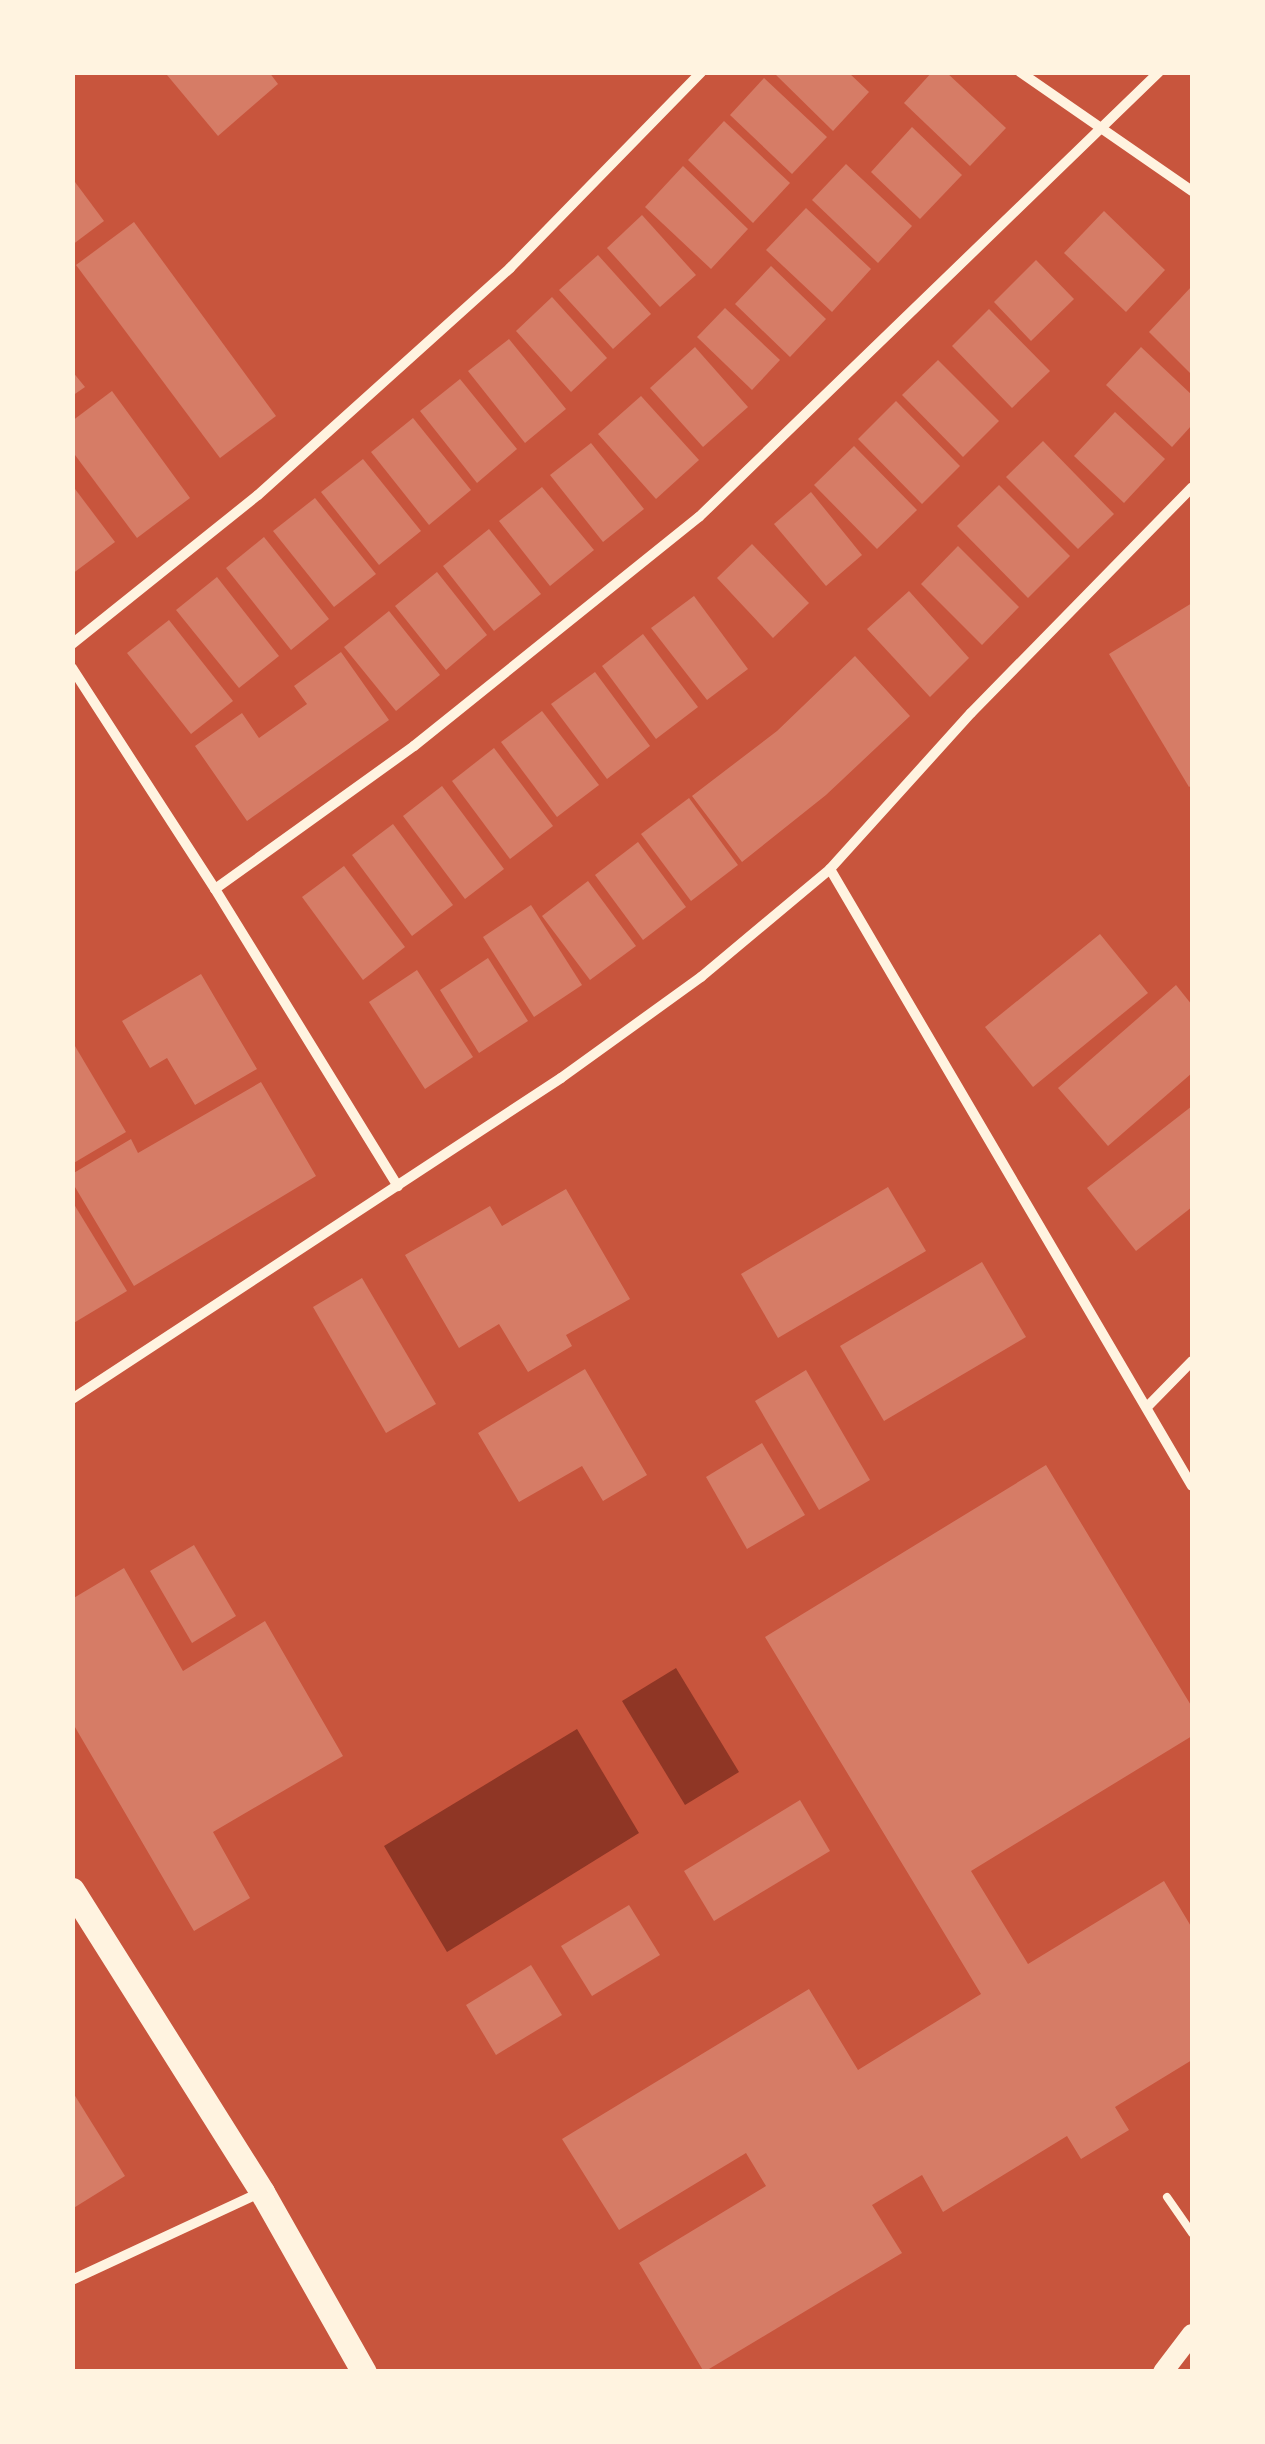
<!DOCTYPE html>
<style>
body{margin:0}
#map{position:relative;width:1265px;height:2444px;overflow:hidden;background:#c8553d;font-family:"PT Serif",serif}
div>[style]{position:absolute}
.water>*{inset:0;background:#8f3625}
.building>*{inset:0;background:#d67c66}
.service>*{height:8px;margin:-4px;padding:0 4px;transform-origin:4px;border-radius:4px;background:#fff3e0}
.minor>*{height:10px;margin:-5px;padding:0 5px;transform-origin:5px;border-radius:5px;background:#fff3e0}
.secondary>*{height:20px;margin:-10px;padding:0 10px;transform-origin:10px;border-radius:10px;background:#fff3e0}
.primary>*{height:25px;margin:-12.5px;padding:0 12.5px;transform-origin:12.5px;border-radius:12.5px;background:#fff3e0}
span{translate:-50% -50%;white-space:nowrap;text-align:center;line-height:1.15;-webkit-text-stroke:8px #fff3e0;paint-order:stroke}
.frame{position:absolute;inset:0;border:75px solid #fff3e0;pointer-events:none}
</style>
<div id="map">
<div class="water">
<div style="clip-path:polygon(676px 1668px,739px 1772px,685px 1805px,622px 1701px)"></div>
<div style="clip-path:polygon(577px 1729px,639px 1833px,447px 1952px,384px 1846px)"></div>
</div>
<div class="building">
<div style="clip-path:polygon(169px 72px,269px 72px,278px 84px,218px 136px,167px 75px)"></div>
<div style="clip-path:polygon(773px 72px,848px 72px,869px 92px,833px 131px)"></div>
<div style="clip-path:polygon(932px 72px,946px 72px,1006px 128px,970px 166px,904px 103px)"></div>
<div style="clip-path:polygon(764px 78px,827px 137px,792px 174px,730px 115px)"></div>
<div style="clip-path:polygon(724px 121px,790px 183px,753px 223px,688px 160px)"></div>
<div style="clip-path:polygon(912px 127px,962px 175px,920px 219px,871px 172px)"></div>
<div style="clip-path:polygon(846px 164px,912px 226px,878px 263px,812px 200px)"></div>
<div style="clip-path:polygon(683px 166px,748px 229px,711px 269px,645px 207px)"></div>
<div style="clip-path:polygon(72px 178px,104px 221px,72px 245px)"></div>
<div style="clip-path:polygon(806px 208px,871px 269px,832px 312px,766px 250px)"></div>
<div style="clip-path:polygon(1104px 211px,1165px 270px,1126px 312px,1064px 253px)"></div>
<div style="clip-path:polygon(642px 215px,696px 275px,660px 307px,607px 248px)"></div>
<div style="clip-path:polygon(134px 222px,276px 416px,220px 458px,76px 265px)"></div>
<div style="clip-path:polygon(598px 255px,651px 314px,613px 349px,559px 290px)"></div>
<div style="clip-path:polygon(1036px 260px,1074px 299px,1031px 341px,994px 302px)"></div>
<div style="clip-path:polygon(771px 266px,826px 319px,790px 357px,735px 304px)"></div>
<div style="clip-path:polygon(1192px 286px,1192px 375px,1149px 332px)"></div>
<div style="clip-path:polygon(552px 297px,607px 358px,571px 392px,516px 331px)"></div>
<div style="clip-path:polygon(725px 308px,780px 360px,752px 390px,697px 337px)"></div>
<div style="clip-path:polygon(989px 309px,1050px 371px,1012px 408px,952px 346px)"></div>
<div style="clip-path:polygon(509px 339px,566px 409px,525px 443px,468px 371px)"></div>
<div style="clip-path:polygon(695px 347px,748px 407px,703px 447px,650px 388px)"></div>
<div style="clip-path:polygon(1141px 347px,1192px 395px,1192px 425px,1172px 447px,1106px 385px)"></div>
<div style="clip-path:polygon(938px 360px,999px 421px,963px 457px,902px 395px)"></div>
<div style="clip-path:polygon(72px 371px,85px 387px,72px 396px)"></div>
<div style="clip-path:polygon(460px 379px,517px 449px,477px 483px,420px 411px)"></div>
<div style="clip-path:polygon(112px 391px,190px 498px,137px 538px,72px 451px,72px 421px)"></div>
<div style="clip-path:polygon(641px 396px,699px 460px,656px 499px,598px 434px)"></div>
<div style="clip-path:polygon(896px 401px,960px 466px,922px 504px,858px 439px)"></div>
<div style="clip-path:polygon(1115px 412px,1165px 459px,1124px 503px,1074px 456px)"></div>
<div style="clip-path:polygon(413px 418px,471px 490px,429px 525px,371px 452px)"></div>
<div style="clip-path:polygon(1043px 441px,1114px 514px,1078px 549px,1006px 477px)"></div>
<div style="clip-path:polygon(591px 443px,644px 509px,603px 542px,550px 475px)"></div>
<div style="clip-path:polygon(854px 446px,917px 510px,877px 549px,814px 485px)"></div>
<div style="clip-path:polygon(363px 459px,421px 531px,379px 565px,321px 492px)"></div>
<div style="clip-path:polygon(72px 485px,115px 542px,72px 574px)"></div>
<div style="clip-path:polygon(999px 485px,1070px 556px,1028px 598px,957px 526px)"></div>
<div style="clip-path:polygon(542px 487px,594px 550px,550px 586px,499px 521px)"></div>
<div style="clip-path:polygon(811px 492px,862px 555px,826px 586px,774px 524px)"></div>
<div style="clip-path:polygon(315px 498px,376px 574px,334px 607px,273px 531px)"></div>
<div style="clip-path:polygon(489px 529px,541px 594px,494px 631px,443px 566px)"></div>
<div style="clip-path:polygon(264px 537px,329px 619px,291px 650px,226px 568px)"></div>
<div style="clip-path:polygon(752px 544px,809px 603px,773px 638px,717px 578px)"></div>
<div style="clip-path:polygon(958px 546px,1019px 607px,982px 645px,921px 584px)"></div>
<div style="clip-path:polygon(437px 572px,487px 635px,446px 670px,395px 606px)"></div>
<div style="clip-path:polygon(217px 577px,279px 656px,239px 688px,176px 610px)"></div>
<div style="clip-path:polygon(909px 591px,969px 658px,930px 697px,867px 629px)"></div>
<div style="clip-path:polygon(694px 596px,748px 669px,707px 700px,651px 628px)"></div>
<div style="clip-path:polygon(1192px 603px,1192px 785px,1189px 787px,1109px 654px)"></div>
<div style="clip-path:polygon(389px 611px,440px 675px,396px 711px,344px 647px)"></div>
<div style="clip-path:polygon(169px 620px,233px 701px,191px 734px,127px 653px)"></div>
<div style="clip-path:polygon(643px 634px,698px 707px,656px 739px,602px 666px)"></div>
<div style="clip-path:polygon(341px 652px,389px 720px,247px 821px,195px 746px,242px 713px,259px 738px,307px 704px,294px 686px)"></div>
<div style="clip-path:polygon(855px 656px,910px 716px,826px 795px,742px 862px,692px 796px,777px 731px)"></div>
<div style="clip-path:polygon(595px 672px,650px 746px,607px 779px,551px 704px)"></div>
<div style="clip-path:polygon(542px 711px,599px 785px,557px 817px,501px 742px)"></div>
<div style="clip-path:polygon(494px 748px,553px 826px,510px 859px,452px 781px)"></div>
<div style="clip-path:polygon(442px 786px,504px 869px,465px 899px,403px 816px)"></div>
<div style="clip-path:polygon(689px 798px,738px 865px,691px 901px,641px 834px)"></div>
<div style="clip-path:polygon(393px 824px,453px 905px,412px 936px,352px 855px)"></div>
<div style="clip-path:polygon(638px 842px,686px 907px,643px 940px,595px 875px)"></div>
<div style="clip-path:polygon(344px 866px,405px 947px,363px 980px,302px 897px)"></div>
<div style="clip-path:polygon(588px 881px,636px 946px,590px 980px,542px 916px)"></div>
<div style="clip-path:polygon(531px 905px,582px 985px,534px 1017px,483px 937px)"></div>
<div style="clip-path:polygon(1100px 934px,1148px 993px,1033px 1087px,985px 1027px)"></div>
<div style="clip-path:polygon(488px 958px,528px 1021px,479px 1053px,440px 990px)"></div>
<div style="clip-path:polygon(417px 970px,473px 1057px,425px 1089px,369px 1002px)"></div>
<div style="clip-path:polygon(201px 974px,257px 1069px,195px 1105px,167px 1058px,150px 1068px,122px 1021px)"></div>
<div style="clip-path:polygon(1176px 985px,1192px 1005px,1192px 1073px,1108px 1146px,1058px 1088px)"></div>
<div style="clip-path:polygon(72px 1041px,126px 1132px,72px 1164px)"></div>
<div style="clip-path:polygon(261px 1082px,316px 1176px,134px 1286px,72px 1182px,72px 1174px,131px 1139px,138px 1153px)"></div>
<div style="clip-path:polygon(1192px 1106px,1192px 1207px,1136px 1251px,1087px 1188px)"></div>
<div style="clip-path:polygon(888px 1187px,926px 1251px,778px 1338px,741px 1274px)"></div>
<div style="clip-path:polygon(566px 1189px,630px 1299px,566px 1335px,572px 1346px,528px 1372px,499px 1324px,459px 1348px,405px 1255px,490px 1206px,502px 1226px)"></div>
<div style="clip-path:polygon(72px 1201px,127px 1291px,72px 1324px)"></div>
<div style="clip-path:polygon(982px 1262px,1026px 1337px,884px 1421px,840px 1346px)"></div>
<div style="clip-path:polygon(362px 1278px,436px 1404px,386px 1433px,313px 1307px)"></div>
<div style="clip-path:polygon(585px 1369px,647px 1475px,603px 1501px,582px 1466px,519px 1502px,478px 1433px)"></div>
<div style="clip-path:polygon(806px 1370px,870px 1480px,819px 1510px,755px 1401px)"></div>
<div style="clip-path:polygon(762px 1443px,805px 1515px,747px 1549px,706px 1477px)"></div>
<div style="clip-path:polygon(1046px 1465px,1192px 1707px,1192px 1736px,971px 1871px,1028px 1964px,1164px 1881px,1192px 1928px,1192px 2060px,1115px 2107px,1129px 2130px,1081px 2159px,1067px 2136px,943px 2212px,922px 2175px,872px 2205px,902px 2253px,704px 2372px,639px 2263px,766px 2186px,746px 2153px,619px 2230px,562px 2139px,809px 1989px,858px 2070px,981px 1994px,765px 1637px)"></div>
<div style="clip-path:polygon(194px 1545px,236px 1616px,192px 1643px,150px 1571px)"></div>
<div style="clip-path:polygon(124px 1568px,183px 1671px,265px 1621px,343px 1756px,213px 1832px,250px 1898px,194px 1931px,72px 1722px,72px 1599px)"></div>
<div style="clip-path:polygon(800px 1800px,830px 1851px,714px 1921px,684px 1871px)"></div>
<div style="clip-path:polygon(629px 1905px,660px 1955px,592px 1996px,561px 1946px)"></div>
<div style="clip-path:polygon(531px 1965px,562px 2015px,496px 2055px,466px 2005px)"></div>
<div style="clip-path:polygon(72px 2091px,125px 2176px,72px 2209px)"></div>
</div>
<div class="service">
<div style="left:1167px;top:2197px;width:44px;rotate:55.2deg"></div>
</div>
<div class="minor">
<div style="left:1020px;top:72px;width:209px;rotate:34.7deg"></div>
<div style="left:72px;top:644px;width:238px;rotate:-38.7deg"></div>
<div style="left:258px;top:495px;width:339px;rotate:-42deg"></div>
<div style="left:510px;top:268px;width:274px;rotate:-45.7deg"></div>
<div style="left:72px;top:668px;width:263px;rotate:57.1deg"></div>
<div style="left:215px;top:889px;width:349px;rotate:58.4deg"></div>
<div style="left:830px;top:869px;width:715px;rotate:59.6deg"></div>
<div style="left:215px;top:889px;width:245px;rotate:-35.7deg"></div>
<div style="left:414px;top:746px;width:366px;rotate:-38.8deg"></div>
<div style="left:699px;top:517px;width:640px;rotate:-44.05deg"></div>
<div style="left:72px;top:1399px;width:585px;rotate:-33.28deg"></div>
<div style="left:561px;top:1078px;width:173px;rotate:-35.8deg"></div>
<div style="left:701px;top:977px;width:168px;rotate:-39.9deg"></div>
<div style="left:830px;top:869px;width:210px;rotate:-47.9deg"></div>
<div style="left:971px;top:713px;width:316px;rotate:-45.6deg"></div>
<div style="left:1148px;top:1406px;width:63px;rotate:-45.6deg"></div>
<div style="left:72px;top:2280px;width:209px;rotate:-24.9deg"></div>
</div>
<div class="secondary">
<div style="left:1163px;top:2372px;width:48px;rotate:-52.7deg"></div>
</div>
<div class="primary">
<div style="left:72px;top:1890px;width:357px;rotate:57.8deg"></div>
<div style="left:262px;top:2192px;width:207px;rotate:60.5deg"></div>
</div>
<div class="frame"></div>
</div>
